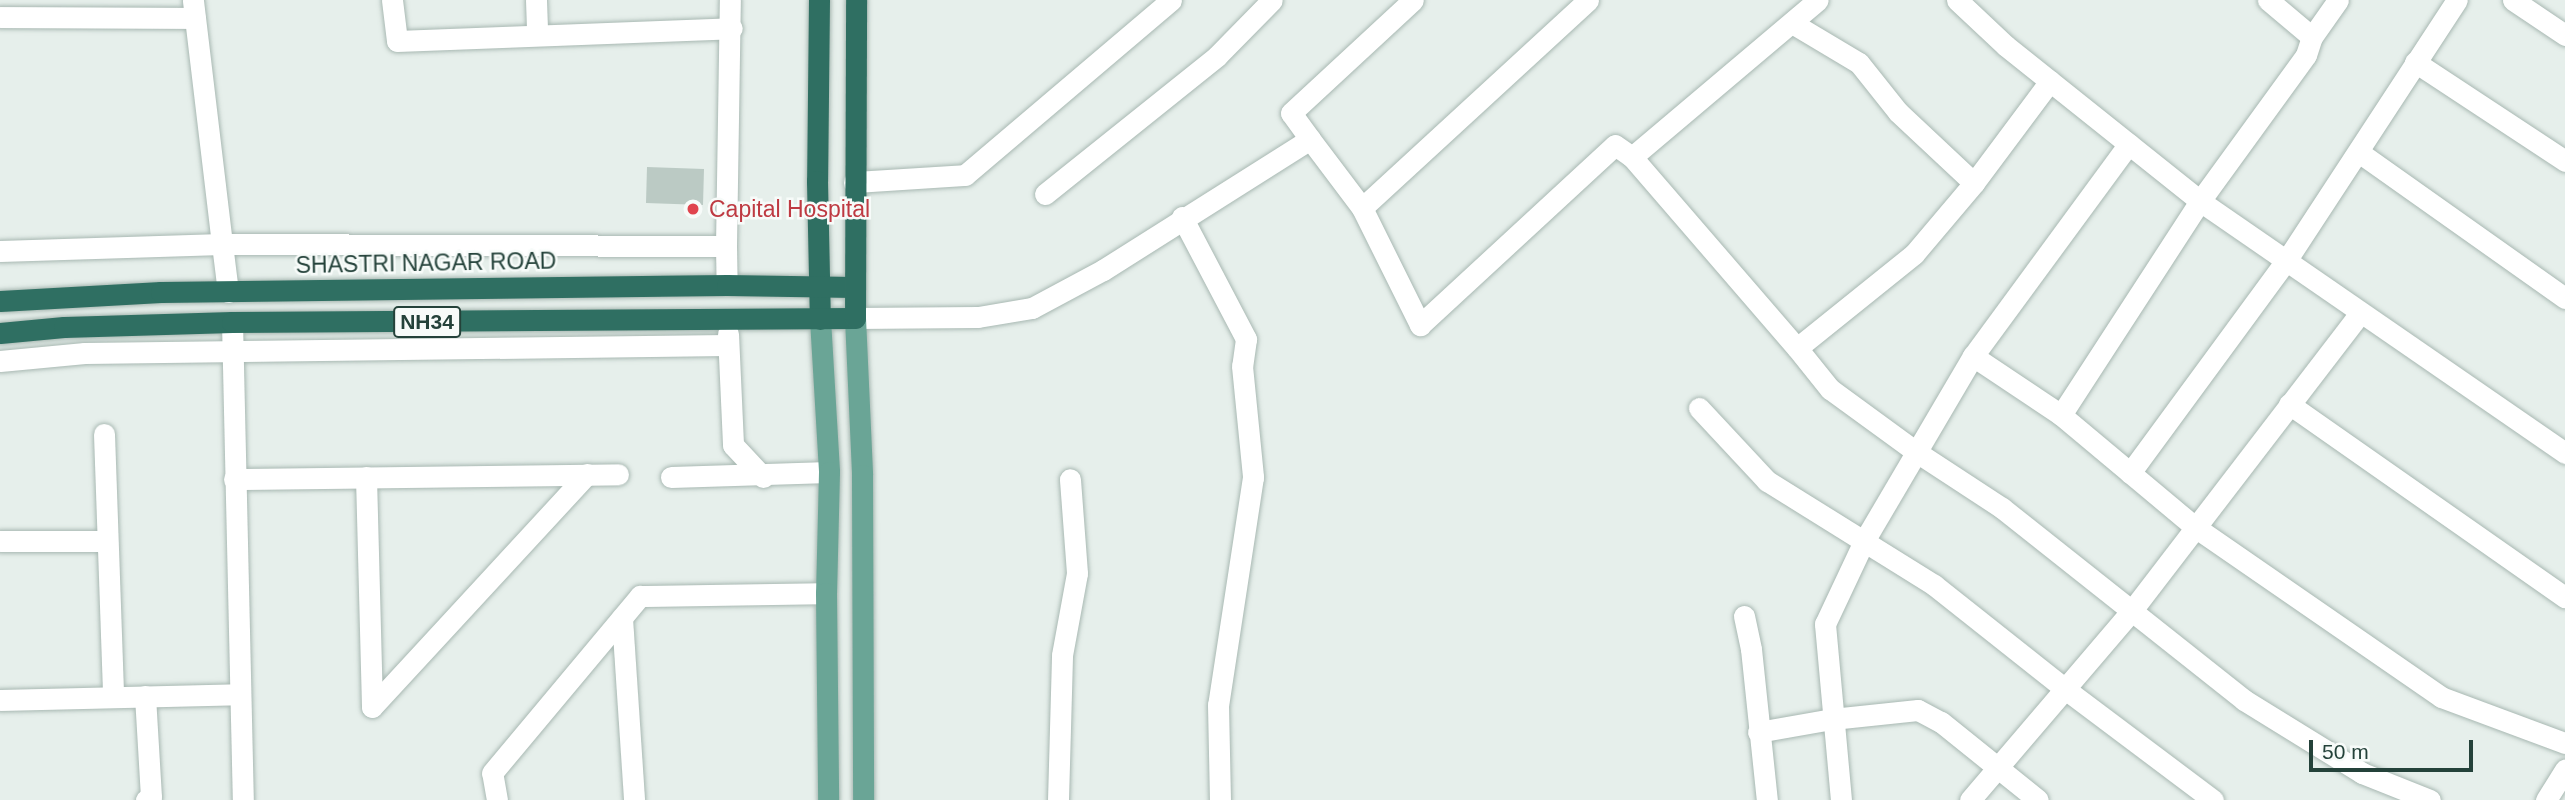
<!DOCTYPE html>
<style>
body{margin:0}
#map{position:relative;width:2565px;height:800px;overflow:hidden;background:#e6efeb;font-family:Arial,sans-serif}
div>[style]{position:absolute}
.building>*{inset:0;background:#bbcac4}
.roads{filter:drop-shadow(0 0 2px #a8b8b2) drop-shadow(0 0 2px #a8b8b2)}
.street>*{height:21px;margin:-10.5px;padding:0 10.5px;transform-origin:10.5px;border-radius:10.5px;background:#fff}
.primary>*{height:21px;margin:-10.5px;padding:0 10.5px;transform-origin:10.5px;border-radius:10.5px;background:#6aa596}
.highway>*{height:21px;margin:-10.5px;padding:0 10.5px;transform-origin:10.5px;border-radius:10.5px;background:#2f6f62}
.dots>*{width:19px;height:19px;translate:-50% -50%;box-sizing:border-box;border:4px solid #f7fbf9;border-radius:50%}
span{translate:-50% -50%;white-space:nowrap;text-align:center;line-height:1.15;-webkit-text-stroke:5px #f7fbf9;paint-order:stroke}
.shield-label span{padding:2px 5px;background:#f7fbf9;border:2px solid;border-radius:5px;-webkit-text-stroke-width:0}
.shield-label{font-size:21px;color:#24423a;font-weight:700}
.health-label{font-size:23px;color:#be3a42}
.left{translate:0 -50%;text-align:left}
.street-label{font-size:23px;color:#24423a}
.scale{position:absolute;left:2309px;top:740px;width:164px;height:32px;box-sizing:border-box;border:4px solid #24423a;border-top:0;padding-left:9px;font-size:21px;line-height:24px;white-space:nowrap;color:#24423a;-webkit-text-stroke:5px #f7fbf9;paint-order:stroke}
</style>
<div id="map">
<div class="building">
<div style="clip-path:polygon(647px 167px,704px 169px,703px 205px,646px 203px)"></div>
</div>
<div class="roads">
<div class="street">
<div style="left:392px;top:0;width:41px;rotate:83deg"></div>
<div style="left:397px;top:41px;width:335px;rotate:-2.2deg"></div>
<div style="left:536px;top:0;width:35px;rotate:88deg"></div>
<div style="left:1957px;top:0;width:67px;rotate:43.2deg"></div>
<div style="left:2006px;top:46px;width:248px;rotate:38.6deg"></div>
<div style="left:2200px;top:201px;width:444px;rotate:34.6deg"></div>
<div style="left:2268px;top:0;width:57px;rotate:40.1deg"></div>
<div style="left:2513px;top:0;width:63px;rotate:33.9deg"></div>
<div style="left:0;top:17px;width:195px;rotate:0.3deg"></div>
<div style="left:1792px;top:23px;width:78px;rotate:30.8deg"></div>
<div style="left:1859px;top:63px;width:63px;rotate:51.5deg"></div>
<div style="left:1898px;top:112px;width:104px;rotate:43.1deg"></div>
<div style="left:2415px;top:62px;width:180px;rotate:33.4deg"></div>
<div style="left:2050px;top:81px;width:127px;rotate:126.7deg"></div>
<div style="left:1974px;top:183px;width:93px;rotate:130.2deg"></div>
<div style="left:1914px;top:254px;width:150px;rotate:141.2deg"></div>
<div style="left:1797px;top:348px;width:53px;rotate:51.2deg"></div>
<div style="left:1830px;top:389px;width:105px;rotate:36.1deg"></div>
<div style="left:1915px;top:451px;width:104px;rotate:33.2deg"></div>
<div style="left:2002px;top:508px;width:309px;rotate:38.4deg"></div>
<div style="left:2244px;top:700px;width:139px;rotate:31.7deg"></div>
<div style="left:2362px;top:773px;width:73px;rotate:21.7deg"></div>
<div style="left:1310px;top:139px;width:32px;rotate:-126deg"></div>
<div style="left:1291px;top:113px;width:166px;rotate:-42.8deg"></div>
<div style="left:2360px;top:153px;width:251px;rotate:35.3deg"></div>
<div style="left:1632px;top:157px;width:243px;rotate:-40.2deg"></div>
<div style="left:854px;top:182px;width:111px;rotate:-3.6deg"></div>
<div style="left:965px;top:175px;width:270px;rotate:-40.3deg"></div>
<div style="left:1045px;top:194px;width:221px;rotate:-38.7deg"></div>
<div style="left:1217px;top:56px;width:78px;rotate:-45.5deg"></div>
<div style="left:1362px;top:208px;width:307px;rotate:-42.6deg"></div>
<div style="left:1182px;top:217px;width:138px;rotate:62.3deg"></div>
<div style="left:1246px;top:339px;width:27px;rotate:98deg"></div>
<div style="left:1242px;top:366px;width:112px;rotate:84.3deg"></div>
<div style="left:1253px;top:477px;width:231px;rotate:98.7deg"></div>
<div style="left:1218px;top:705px;width:95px;rotate:88.8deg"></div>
<div style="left:726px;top:246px;width:39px;rotate:89deg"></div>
<div style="left:0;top:251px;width:222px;rotate:-1.8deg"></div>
<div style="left:222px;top:244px;width:246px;rotate:-96.8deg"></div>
<div style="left:228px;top:292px;width:48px;rotate:-97.1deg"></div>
<div style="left:222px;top:244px;width:504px;rotate:0.23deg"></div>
<div style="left:726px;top:246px;width:246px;rotate:-89.1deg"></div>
<div style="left:855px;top:318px;width:123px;rotate:-0.5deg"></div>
<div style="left:978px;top:317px;width:55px;rotate:-9.5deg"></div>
<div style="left:1032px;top:308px;width:81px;rotate:-28.2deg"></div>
<div style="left:1103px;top:270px;width:245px;rotate:-32.3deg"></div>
<div style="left:1310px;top:139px;width:86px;rotate:53deg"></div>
<div style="left:1362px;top:208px;width:131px;rotate:63.6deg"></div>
<div style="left:1420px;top:325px;width:265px;rotate:-42.7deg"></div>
<div style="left:1615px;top:145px;width:21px;rotate:35deg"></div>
<div style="left:1632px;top:157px;width:252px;rotate:49.2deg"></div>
<div style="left:232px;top:322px;width:478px;rotate:88.7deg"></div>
<div style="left:728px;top:334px;width:111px;rotate:87.4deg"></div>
<div style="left:733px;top:445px;width:44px;rotate:46.8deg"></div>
<div style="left:1973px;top:356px;width:106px;rotate:33.8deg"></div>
<div style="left:2061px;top:415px;width:175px;rotate:39.9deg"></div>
<div style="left:2195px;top:527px;width:299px;rotate:34.6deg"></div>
<div style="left:2441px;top:697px;width:132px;rotate:20.4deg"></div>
<div style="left:0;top:361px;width:85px;rotate:-5.4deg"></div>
<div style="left:85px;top:353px;width:643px;rotate:-0.71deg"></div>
<div style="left:2289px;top:404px;width:337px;rotate:35deg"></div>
<div style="left:1699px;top:408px;width:100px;rotate:47deg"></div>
<div style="left:1767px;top:481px;width:197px;rotate:31.9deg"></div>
<div style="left:1934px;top:585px;width:167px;rotate:38.4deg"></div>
<div style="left:2065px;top:689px;width:185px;rotate:36.9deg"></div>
<div style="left:2061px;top:415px;width:255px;rotate:-57deg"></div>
<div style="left:2200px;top:201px;width:180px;rotate:-54deg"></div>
<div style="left:2306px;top:55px;width:19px;rotate:-72deg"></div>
<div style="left:2312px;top:37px;width:45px;rotate:-54.9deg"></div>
<div style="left:104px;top:434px;width:263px;rotate:88deg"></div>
<div style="left:2130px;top:473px;width:263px;rotate:-53.7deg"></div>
<div style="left:2286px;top:261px;width:312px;rotate:-56.8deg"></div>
<div style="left:366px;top:477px;width:230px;rotate:88.5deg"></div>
<div style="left:372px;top:707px;width:317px;rotate:-47.3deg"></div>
<div style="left:671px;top:477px;width:158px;rotate:-1.8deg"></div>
<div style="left:234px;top:479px;width:384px;rotate:-0.7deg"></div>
<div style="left:0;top:541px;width:107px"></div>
<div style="left:1744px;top:616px;width:34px;rotate:78deg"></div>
<div style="left:1751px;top:649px;width:152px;rotate:84deg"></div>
<div style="left:622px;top:618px;width:182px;rotate:86.2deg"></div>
<div style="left:145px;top:696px;width:101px;rotate:86.6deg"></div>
<div style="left:151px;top:797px;width:6px;rotate:149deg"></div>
<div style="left:0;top:700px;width:239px;rotate:-1.4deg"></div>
<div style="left:1758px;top:732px;width:75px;rotate:-10deg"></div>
<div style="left:1832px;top:719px;width:86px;rotate:-6deg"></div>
<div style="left:1918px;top:710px;width:26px;rotate:28deg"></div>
<div style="left:1941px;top:722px;width:124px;rotate:38.8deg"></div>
<div style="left:497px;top:800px;width:27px;rotate:-100deg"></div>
<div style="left:492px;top:773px;width:231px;rotate:-50.1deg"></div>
<div style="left:640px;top:596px;width:186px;rotate:-0.9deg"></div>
<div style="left:1058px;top:800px;width:145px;rotate:-88.4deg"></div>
<div style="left:1062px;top:655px;width:83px;rotate:-79.6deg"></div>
<div style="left:1077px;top:573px;width:94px;rotate:-94.3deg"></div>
<div style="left:1841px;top:800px;width:177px;rotate:-95.2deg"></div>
<div style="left:1825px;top:624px;width:92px;rotate:-64.8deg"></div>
<div style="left:1864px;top:541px;width:215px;rotate:-59.5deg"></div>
<div style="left:1973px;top:356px;width:263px;rotate:-53.7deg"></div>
<div style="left:1970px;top:800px;width:251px;rotate:-49.5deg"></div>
<div style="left:2133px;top:609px;width:373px;rotate:-52.5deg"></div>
<div style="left:2546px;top:800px;width:36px;rotate:-58deg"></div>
</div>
<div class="primary">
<div style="left:855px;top:318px;width:157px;rotate:87.4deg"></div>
<div style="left:862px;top:475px;width:325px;rotate:89.8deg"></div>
<div style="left:820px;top:319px;width:153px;rotate:86.6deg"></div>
<div style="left:829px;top:472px;width:121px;rotate:91.4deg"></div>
<div style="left:826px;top:593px;width:207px;rotate:89.4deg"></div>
</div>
<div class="highway">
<div style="left:819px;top:0;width:181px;rotate:90.6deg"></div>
<div style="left:817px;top:181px;width:138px;rotate:88.8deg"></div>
<div style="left:0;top:301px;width:161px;rotate:-3.2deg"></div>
<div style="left:161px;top:292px;width:566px;rotate:-0.71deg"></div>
<div style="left:727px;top:285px;width:127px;rotate:0.9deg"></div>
<div style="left:0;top:333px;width:64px;rotate:-5.4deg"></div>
<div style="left:64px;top:327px;width:168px;rotate:-1.7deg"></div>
<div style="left:232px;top:322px;width:623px;rotate:-0.37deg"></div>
<div style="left:855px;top:318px;width:318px;rotate:-89.8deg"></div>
</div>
</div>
<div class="dots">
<div style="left:693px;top:209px;background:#e0444e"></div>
</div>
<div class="shield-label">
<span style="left:427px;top:322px">NH34</span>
</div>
<div class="health-label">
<span class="left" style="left:709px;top:209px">Capital Hospital</span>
</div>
<div class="street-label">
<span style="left:426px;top:263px;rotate:-1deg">SHASTRI NAGAR ROAD</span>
</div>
<div class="scale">50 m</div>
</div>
